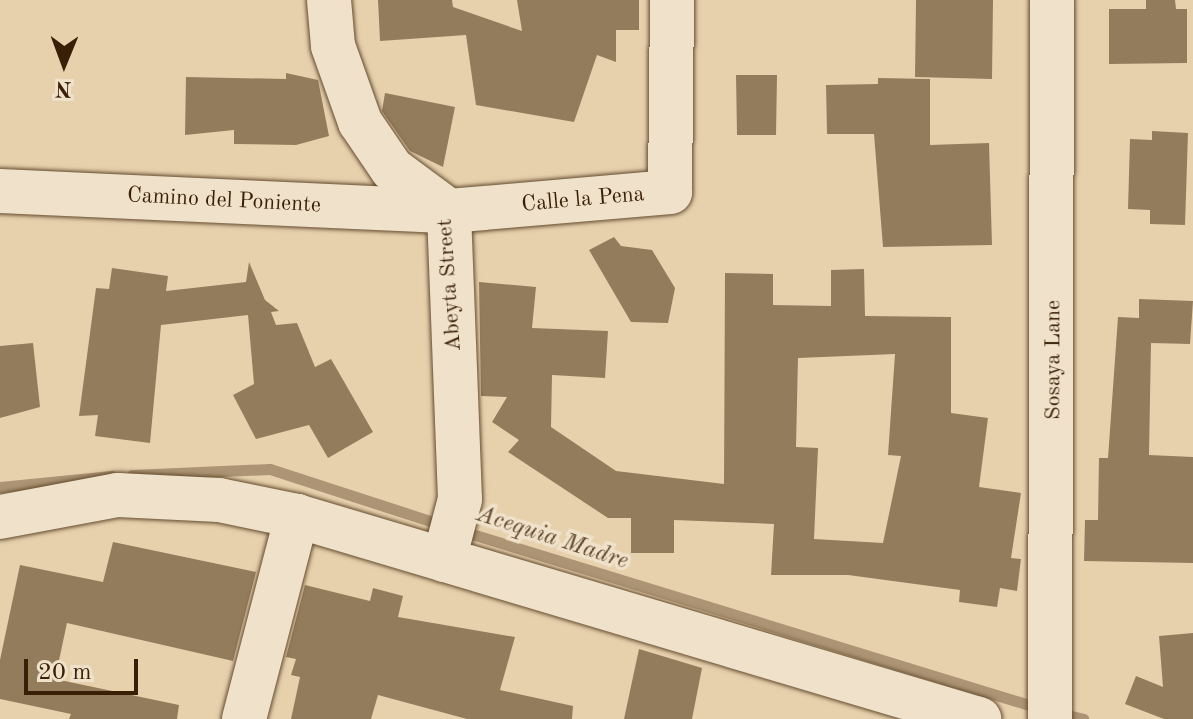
<!DOCTYPE html>
<style>
body{margin:0}
#map{position:relative;width:1193px;height:719px;overflow:hidden;background:#e7d1ad;font-family:"Old Standard TT",serif}
div>[style]{position:absolute}
.stream>*{height:11px;margin:-5.5px;padding:0 5.5px;transform-origin:5.5px;border-radius:5.5px;background:#ac9474}
.building>*{inset:0;background:#937c5c}
.roads{filter:drop-shadow(0 0 2px #644c2f) drop-shadow(0 0 2px #644c2f)}
.minor>*{height:44px;margin:-22px;padding:0 22px;transform-origin:22px;border-radius:22px;background:#efe1ca}
span{translate:-50% -50%;white-space:nowrap;text-align:center;line-height:1.15;-webkit-text-stroke:7px #efe1ca;paint-order:stroke}
.street-label{font-size:22px;color:#391f05}
.water-label{font-size:24px;color:#61482c;font-style:italic}
.north{position:absolute;left:24px;top:24px;width:80px;height:80px;-webkit-text-stroke:6px #efe1ca;paint-order:stroke;rotate:181deg;font-size:22px;font-weight:700;line-height:32px;text-align:center;color:#391f05}
.north::after{content:'';display:block;margin:auto;width:28px;height:36px;background:#391f05;clip-path:polygon(50% 0,100% 100%,50% 72%,0 100%)}
.scale{position:absolute;left:24px;top:659px;width:114px;height:36px;box-sizing:border-box;border:4px solid #391f05;border-top:0;padding-left:10px;font-size:24px;line-height:28px;white-space:nowrap;color:#391f05;-webkit-text-stroke:6px #efe1ca;paint-order:stroke}
</style>
<div id="map">
<div class="stream">
<div style="left:132px;top:475px;width:138px;rotate:-2.5deg"></div>
<div style="left:270px;top:469px;width:184px;rotate:18deg"></div>
<div style="left:0;top:487px;width:112px;rotate:-5.7deg"></div>
<div style="left:462px;top:531px;width:607px;rotate:17.06deg"></div>
<div style="left:1058px;top:713px;width:26px;rotate:13deg"></div>
</div>
<div class="building">
<div style="clip-path:polygon(378px 0,452px 0,453px 7px,522px 31px,517px 0,639px 0,639px 30px,616px 30px,616px 62px,597px 55px,574px 122px,476px 105px,466px 35px,380px 41px)"></div>
<div style="clip-path:polygon(916px 0,993px 0,992px 79px,915px 77px)"></div>
<div style="clip-path:polygon(1146px 0,1175px 0,1176px 9px,1187px 9px,1187px 63px,1109px 64px,1109px 9px,1146px 9px)"></div>
<div style="clip-path:polygon(286px 73px,318px 80px,329px 136px,296px 145px,234px 144px,234px 130px,185px 135px,186px 77px,286px 79px)"></div>
<div style="clip-path:polygon(736px 75px,777px 75px,776px 135px,737px 135px)"></div>
<div style="clip-path:polygon(878px 78px,930px 79px,930px 145px,989px 143px,992px 245px,883px 247px,874px 134px,827px 134px,826px 85px,878px 84px)"></div>
<div style="clip-path:polygon(385px 93px,455px 107px,443px 167px,410px 151px,382px 111px)"></div>
<div style="clip-path:polygon(1152px 131px,1188px 133px,1185px 225px,1150px 224px,1150px 210px,1128px 209px,1130px 139px,1152px 140px)"></div>
<div style="clip-path:polygon(614px 237px,621px 246px,652px 250px,675px 288px,668px 323px,631px 322px,589px 250px)"></div>
<div style="clip-path:polygon(249px 262px,265px 300px,279px 311px,271px 312px,276px 325px,297px 323px,315px 367px,331px 359px,373px 432px,328px 458px,309px 425px,256px 439px,233px 395px,254px 384px,248px 315px,161px 325px,150px 443px,95px 436px,98px 415px,79px 416px,96px 288px,109px 289px,112px 268px,168px 276px,166px 291px,246px 282px)"></div>
<div style="clip-path:polygon(evenodd,864px 269px,865px 316px,951px 317px,951px 413px,988px 418px,979px 487px,1021px 493px,1011px 558px,1021px 559px,1017px 591px,1000px 588px,997px 607px,959px 602px,960px 590px,848px 575px,771px 575px,774px 524px,674px 520px,674px 553px,631px 553px,631px 518px,608px 518px,508px 452px,519px 440px,492px 422px,507px 397px,481px 396px,479px 282px,536px 287px,532px 328px,608px 331px,605px 378px,552px 375px,551px 427px,616px 471px,724px 484px,725px 273px,773px 274px,773px 305px,831px 306px,831px 270px,864px 269px,895px 354px,888px 455px,901px 456px,883px 543px,814px 539px,818px 448px,796px 447px,798px 358px,895px 354px)"></div>
<div style="clip-path:polygon(1139px 299px,1193px 301px,1190px 344px,1151px 343px,1149px 455px,1193px 457px,1193px 563px,1084px 561px,1085px 520px,1098px 520px,1099px 458px,1108px 458px,1118px 317px,1139px 318px)"></div>
<div style="clip-path:polygon(33px 343px,40px 407px,0 418px,0 346px)"></div>
<div style="clip-path:polygon(113px 542px,256px 572px,233px 661px,67px 623px,55px 679px,179px 705px,177px 719px,69px 719px,71px 714px,0 699px,0 660px,20px 565px,103px 582px)"></div>
<div style="clip-path:polygon(305px 585px,370px 601px,373px 588px,403px 596px,398px 617px,515px 637px,500px 690px,573px 706px,572px 719px,467px 719px,378px 695px,371px 719px,291px 719px,300px 677px,291px 675px,296px 659px,286px 657px)"></div>
<div style="clip-path:polygon(1193px 633px,1193px 719px,1164px 719px,1125px 704px,1136px 676px,1163px 687px,1159px 636px)"></div>
<div style="clip-path:polygon(639px 649px,702px 668px,692px 719px,624px 719px)"></div>
</div>
<div class="roads">
<div class="minor">
<div style="left:329px;top:0;width:46px;rotate:85deg"></div>
<div style="left:333px;top:46px;width:81px;rotate:70.4deg"></div>
<div style="left:360px;top:122px;width:57px;rotate:55.8deg"></div>
<div style="left:392px;top:169px;width:71px;rotate:36.4deg"></div>
<div style="left:0;top:191px;width:449px;rotate:2.6deg"></div>
<div style="left:449px;top:211px;width:222px;rotate:-4.9deg"></div>
<div style="left:670px;top:192px;width:192px;rotate:-89.4deg"></div>
<div style="left:0;top:517px;width:120px;rotate:-10.6deg"></div>
<div style="left:118px;top:495px;width:101px;rotate:2.8deg"></div>
<div style="left:219px;top:500px;width:80px;rotate:11.6deg"></div>
<div style="left:297px;top:516px;width:712px;rotate:16.58deg"></div>
<div style="left:444px;top:560px;width:63px;rotate:-75.3deg"></div>
<div style="left:460px;top:499px;width:288px;rotate:-92.2deg"></div>
<div style="left:244px;top:719px;width:210px;rotate:-75.4deg"></div>
<div style="left:1050px;top:719px;width:719px;rotate:-89.84deg"></div>
</div>
</div>
<div class="street-label">
<span style="left:583px;top:200px;rotate:-5deg">Calle la Pena</span>
<span style="left:224px;top:201px;rotate:3deg">Camino del Poniente</span>
<span style="left:450px;top:285px;rotate:-94deg">Abeyta Street</span>
<span style="left:1054px;top:360px;rotate:-90deg">Sosaya Lane</span>
</div>
<div class="water-label">
<span style="left:552px;top:539px;rotate:18deg">Acequia Madre</span>
</div>
<div class="north">N</div>
<div class="scale">20 m</div>
</div>
